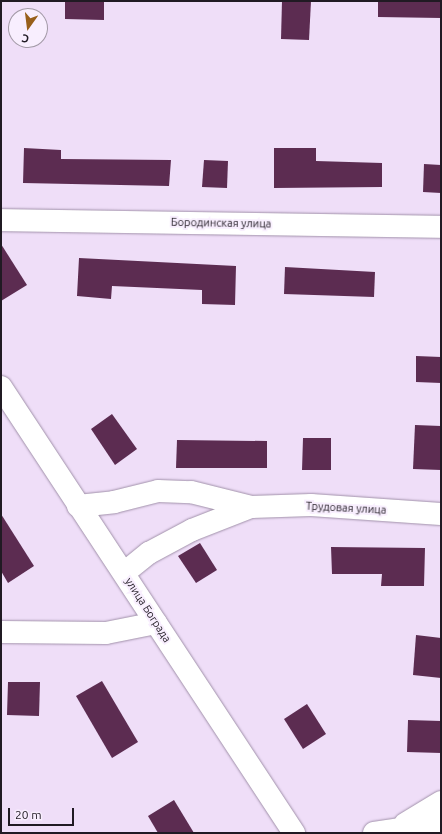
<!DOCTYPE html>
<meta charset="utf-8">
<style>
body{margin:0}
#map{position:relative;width:442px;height:834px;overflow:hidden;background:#efdef8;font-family:Ubuntu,sans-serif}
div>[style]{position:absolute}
.building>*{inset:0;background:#5c2c51}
.roads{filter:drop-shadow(0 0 1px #a191aa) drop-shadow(0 0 1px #a191aa)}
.minor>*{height:22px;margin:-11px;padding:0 11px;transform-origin:11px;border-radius:11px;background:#fff}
.tertiary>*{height:22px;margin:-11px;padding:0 11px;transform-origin:11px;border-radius:11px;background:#fff}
.secondary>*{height:22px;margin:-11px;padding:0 11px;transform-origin:11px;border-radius:11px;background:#fff}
span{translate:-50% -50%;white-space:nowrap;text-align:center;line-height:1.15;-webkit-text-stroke:4px #f8eefe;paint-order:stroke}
.street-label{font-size:11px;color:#201a23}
.frame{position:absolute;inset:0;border:2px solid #201a23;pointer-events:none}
.north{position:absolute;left:8px;top:8px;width:40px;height:40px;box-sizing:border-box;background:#f8eefe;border:1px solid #a299a6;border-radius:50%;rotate:194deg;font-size:11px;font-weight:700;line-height:16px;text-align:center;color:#201a23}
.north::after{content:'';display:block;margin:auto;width:14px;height:18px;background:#985f1b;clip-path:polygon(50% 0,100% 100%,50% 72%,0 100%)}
.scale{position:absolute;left:8px;top:808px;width:66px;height:18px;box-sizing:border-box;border:2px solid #201a23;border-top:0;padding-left:5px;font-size:12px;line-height:14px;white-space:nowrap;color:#201a23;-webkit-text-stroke:3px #f8eefe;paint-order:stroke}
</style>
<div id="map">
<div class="building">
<div style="clip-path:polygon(65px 1px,104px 1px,104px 20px,65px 19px)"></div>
<div style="clip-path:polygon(282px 1px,311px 1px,309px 40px,281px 39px)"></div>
<div style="clip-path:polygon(378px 1px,441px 1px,441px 18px,378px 17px)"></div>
<div style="clip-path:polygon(24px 148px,61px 150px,61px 159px,171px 160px,169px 186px,23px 183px)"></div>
<div style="clip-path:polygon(274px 148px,316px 148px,316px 161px,382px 163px,382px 187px,274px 188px)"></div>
<div style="clip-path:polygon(204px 160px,228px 161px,227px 188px,202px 187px)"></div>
<div style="clip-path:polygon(424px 164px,441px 165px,441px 193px,423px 192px)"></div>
<div style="clip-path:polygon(1px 244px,27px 285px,1px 301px)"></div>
<div style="clip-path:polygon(79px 258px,236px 266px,235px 305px,202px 304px,202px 290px,112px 286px,111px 299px,77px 296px)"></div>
<div style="clip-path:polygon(285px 267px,375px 272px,374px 297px,284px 294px)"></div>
<div style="clip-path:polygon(416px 356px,441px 357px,441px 383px,416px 382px)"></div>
<div style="clip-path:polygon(112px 414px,137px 449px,115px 465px,91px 429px)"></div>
<div style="clip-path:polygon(415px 425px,441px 426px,441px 470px,413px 469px)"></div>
<div style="clip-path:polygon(303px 438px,331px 438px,331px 470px,302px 470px)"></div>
<div style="clip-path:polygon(177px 440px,267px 441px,267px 468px,176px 468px)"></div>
<div style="clip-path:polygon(1px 514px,34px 566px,8px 583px,1px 571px)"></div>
<div style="clip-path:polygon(200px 543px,217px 570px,196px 583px,178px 556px)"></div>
<div style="clip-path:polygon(331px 547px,425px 548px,424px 586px,381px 586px,382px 574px,332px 574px)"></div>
<div style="clip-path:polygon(416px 635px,441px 638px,441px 678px,413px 675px)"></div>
<div style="clip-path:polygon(102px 681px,138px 742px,112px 758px,76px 696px)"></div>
<div style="clip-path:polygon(8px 682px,40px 682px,39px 716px,7px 715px)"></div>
<div style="clip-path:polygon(307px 704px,326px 734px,303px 749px,284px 719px)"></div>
<div style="clip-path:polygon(408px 720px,441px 721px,441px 753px,407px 752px)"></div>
<div style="clip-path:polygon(174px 800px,194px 833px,158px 833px,148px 816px)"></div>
</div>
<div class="roads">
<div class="minor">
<div style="left:1px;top:220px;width:440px;rotate:0.9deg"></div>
<div style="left:78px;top:506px;width:36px;rotate:-6deg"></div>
<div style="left:114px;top:502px;width:45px;rotate:-14deg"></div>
<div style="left:158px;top:491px;width:33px;rotate:2deg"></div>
<div style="left:191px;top:492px;width:62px;rotate:14deg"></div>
<div style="left:124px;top:573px;width:32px;rotate:-39deg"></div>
<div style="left:149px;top:553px;width:49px;rotate:-28.1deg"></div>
<div style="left:192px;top:530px;width:63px;rotate:-21.3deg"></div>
<div style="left:251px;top:507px;width:60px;rotate:-1.9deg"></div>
<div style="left:311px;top:505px;width:130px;rotate:4deg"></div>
<div style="left:405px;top:824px;width:42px;rotate:-31.4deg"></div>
<div style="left:374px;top:833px;width:68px;rotate:-8.5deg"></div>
</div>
<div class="tertiary">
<div style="left:1px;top:632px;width:105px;rotate:0.5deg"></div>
<div style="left:106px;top:633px;width:51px;rotate:-11.3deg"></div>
</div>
<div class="secondary">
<div style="left:1px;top:387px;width:534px;rotate:56.7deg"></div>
</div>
</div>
<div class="street-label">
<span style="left:221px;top:223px;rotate:1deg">Бородинская улица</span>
<span style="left:346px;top:508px;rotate:3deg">Трудовая улица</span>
<span style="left:148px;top:610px;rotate:57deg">улица Бограда</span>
</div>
<div class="frame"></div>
<div class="north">С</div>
<div class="scale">20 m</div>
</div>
